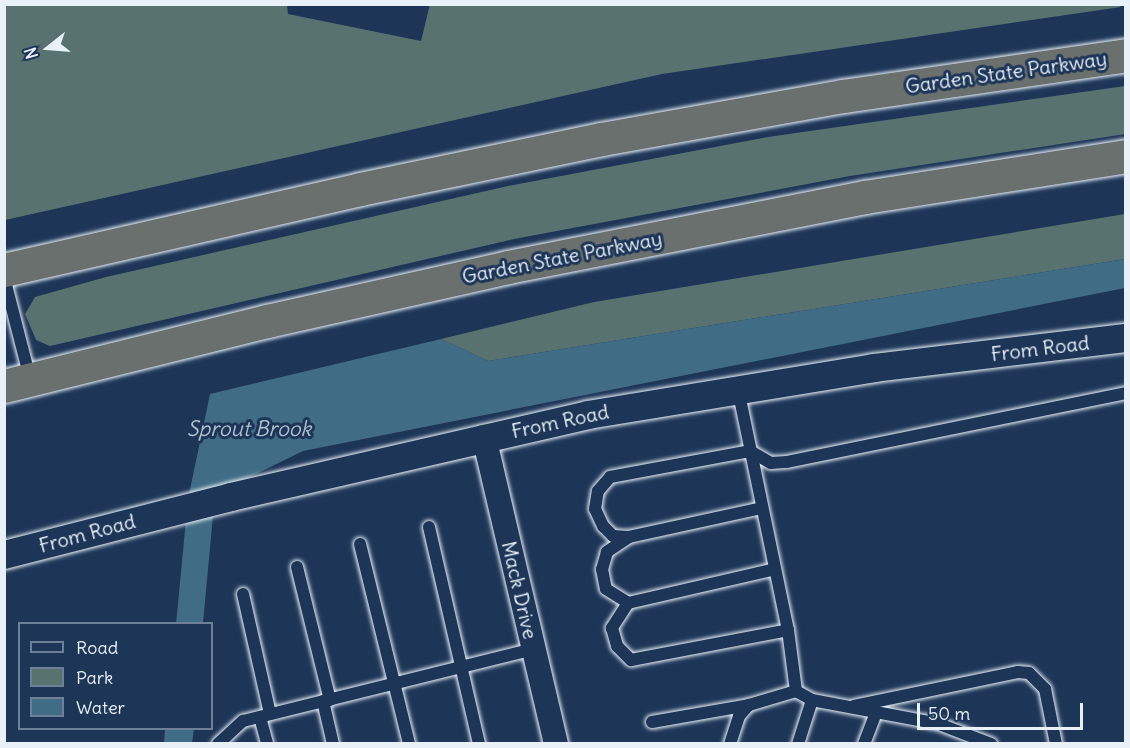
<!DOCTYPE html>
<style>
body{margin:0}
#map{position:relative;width:1130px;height:748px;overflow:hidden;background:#1d3557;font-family:Delius,sans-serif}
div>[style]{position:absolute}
.green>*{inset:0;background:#58726f}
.water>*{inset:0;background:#406c85}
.roads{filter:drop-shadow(0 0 2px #e8f1f8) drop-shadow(0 0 2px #e8f1f8)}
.service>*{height:12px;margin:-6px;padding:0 6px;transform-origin:6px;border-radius:6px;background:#1d3557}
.minor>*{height:24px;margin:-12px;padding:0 12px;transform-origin:12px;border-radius:12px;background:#1d3557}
.tertiary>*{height:28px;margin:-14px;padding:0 14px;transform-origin:14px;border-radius:14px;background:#1d3557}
.motorway>*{height:33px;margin:-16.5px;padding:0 16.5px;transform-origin:16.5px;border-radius:16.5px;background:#6a706d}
span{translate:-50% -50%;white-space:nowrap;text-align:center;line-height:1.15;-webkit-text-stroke:6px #1d3557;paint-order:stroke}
.street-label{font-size:20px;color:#e8f1f8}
.water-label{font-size:21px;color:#adc2d0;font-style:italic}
.frame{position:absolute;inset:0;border:6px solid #e8f1f8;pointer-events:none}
.legend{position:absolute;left:18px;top:622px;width:195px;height:108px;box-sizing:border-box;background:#1d3557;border:2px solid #6e8097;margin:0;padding:8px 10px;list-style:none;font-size:18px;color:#e8f1f8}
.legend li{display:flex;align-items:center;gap:12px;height:30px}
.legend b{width:30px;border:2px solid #6e8097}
.north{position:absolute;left:18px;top:18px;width:60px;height:60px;-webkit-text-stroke:4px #1d3557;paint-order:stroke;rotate:253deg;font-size:16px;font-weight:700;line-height:24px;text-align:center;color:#e8f1f8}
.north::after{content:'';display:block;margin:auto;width:21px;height:27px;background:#e8f1f8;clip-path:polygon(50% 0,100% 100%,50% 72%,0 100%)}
.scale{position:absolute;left:917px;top:703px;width:166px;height:27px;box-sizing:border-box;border:3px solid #e8f1f8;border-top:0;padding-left:8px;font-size:18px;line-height:21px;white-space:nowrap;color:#e8f1f8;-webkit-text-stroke:4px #1d3557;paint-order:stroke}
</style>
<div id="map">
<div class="green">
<div style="clip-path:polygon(430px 4px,1118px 4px,1121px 7px,662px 74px,5px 220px,5px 5px,287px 5px,288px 14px,421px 41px)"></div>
<div style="clip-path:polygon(1125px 86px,1125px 134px,850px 176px,514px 239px,50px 346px,36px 340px,25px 314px,35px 297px,106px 277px,508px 186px,768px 137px)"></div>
<div style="clip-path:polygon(1125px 214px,1125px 259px,488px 361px,441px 339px,594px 302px)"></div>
</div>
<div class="water">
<div style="clip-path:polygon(1125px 259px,1125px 288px,303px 451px,215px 494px,203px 623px,176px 624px,188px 499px,210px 394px,441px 339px,488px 361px)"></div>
<div style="clip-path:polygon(165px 729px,194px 729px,192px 743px,164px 743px)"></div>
</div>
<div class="roads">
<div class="service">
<div style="left:4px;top:277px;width:104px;rotate:75.6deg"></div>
<div style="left:738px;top:389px;width:246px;rotate:78.3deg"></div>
<div style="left:788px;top:630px;width:62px;rotate:82.5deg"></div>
<div style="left:762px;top:508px;width:136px;rotate:167.7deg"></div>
<div style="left:629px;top:537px;width:16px;rotate:-176deg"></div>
<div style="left:613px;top:536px;width:14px;rotate:-135deg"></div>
<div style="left:603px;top:526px;width:19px;rotate:-115deg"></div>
<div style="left:595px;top:509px;width:18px;rotate:-81deg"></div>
<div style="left:598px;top:491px;width:18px;rotate:-49deg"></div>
<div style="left:610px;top:477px;width:142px;rotate:-10.5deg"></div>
<div style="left:750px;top:451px;width:24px;rotate:30deg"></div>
<div style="left:771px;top:463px;width:16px;rotate:-4deg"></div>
<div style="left:787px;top:462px;width:346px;rotate:-11.5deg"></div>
<div style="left:429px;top:527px;width:223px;rotate:77deg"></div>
<div style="left:629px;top:537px;width:27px;rotate:146deg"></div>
<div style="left:607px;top:552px;width:18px;rotate:106deg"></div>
<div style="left:602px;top:569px;width:20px;rotate:79deg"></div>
<div style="left:606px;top:589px;width:26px;rotate:32deg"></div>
<div style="left:628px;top:603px;width:151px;rotate:-13deg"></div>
<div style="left:360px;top:544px;width:206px;rotate:76.2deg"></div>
<div style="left:297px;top:567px;width:137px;rotate:76.1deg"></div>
<div style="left:243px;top:594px;width:123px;rotate:77.3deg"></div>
<div style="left:628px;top:603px;width:30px;rotate:123deg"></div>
<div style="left:612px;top:628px;width:19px;rotate:74deg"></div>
<div style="left:617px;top:646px;width:20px;rotate:45deg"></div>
<div style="left:631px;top:660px;width:160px;rotate:-10.8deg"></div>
<div style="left:323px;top:701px;width:44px;rotate:76.9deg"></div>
<div style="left:854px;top:706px;width:167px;rotate:-11.7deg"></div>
<div style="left:1018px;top:672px;width:11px;rotate:5deg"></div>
<div style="left:1029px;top:673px;width:23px;rotate:45deg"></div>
<div style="left:1045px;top:689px;width:56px;rotate:78.7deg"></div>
<div style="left:260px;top:717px;width:28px;rotate:75deg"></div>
<div style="left:652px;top:722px;width:98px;rotate:-9.9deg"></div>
<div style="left:218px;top:744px;width:34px;rotate:-43deg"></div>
<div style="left:243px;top:721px;width:300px;rotate:-13.9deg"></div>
<div style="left:730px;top:744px;width:29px;rotate:-72deg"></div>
<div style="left:739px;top:716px;width:15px;rotate:-48deg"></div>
<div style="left:749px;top:705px;width:49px;rotate:-16.6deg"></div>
<div style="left:796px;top:691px;width:18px;rotate:29deg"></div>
<div style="left:812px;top:700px;width:129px;rotate:10.7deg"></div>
<div style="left:939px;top:724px;width:56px;rotate:21deg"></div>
<div style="left:798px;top:744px;width:46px;rotate:-72.3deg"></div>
<div style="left:864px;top:744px;width:33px;rotate:-69deg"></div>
</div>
<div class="minor">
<div style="left:484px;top:437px;width:315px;rotate:76.8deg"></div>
</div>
<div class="tertiary">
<div style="left:4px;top:555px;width:234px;rotate:-14.3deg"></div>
<div style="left:231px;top:497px;width:366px;rotate:-12.9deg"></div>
<div style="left:588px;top:415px;width:290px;rotate:-9.3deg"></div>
<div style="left:874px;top:368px;width:254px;rotate:-6.8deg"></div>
</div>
<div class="motorway">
<div style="left:4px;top:270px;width:365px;rotate:-12.8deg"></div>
<div style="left:360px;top:189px;width:246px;rotate:-11.7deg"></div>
<div style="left:601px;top:139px;width:246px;rotate:-10.1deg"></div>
<div style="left:843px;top:96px;width:286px;rotate:-8.2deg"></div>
<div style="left:4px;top:386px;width:271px;rotate:-13.9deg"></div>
<div style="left:267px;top:321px;width:247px;rotate:-12.6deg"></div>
<div style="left:508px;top:267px;width:364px;rotate:-11.1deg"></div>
<div style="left:865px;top:197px;width:264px;rotate:-8.9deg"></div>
</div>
</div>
<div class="street-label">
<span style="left:1006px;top:72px;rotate:-8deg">Garden State Parkway</span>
<span style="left:562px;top:257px;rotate:-11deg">Garden State Parkway</span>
<span style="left:1040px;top:348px;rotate:-7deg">From Road</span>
<span style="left:560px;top:421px;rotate:-12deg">From Road</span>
<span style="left:87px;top:533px;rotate:-15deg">From Road</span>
<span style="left:520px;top:590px;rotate:77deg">Mack Drive</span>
</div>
<div class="water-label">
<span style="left:249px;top:429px">Sprout Brook</span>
</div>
<div class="frame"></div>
<ul class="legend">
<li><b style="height:8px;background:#1d3557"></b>Road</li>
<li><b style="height:16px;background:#58726f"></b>Park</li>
<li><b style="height:16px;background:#406c85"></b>Water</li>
</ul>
<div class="north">N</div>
<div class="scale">50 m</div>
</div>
